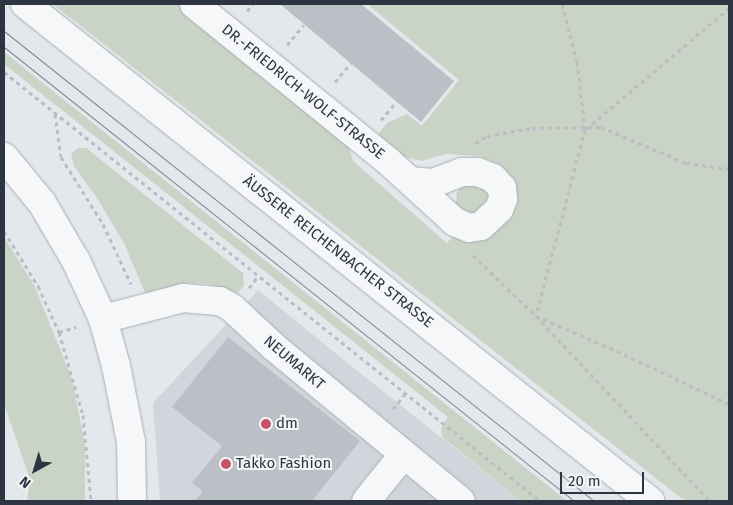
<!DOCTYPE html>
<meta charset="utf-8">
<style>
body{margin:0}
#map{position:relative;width:733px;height:505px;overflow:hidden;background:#e4e7eb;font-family:"Fira Sans",sans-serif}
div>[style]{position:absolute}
.built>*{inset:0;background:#d2d6dc}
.green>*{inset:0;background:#cad4c6}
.building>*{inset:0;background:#bbc0c7}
.path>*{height:3px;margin-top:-1.5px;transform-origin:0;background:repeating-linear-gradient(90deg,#babdc2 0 4px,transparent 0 8px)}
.roads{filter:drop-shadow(0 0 1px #a9aeb5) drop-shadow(0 0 1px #a9aeb5)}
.minor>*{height:28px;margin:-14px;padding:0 14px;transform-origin:14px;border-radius:14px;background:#f6f7f9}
.tram>*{height:1px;margin:-0.5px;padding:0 0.5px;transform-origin:0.5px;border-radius:0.5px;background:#7e8793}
.dots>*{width:14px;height:14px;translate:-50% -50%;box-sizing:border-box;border:2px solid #f4f5f8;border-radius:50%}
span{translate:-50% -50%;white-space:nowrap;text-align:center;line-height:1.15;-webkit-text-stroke:4px #f4f5f8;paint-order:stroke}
.street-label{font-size:15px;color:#2d3542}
.poi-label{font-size:15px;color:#2d3542}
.left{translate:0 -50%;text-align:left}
.frame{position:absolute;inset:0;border:5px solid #2d3542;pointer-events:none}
.north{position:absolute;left:10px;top:445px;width:50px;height:50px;-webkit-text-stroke:4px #f4f5f8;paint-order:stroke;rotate:219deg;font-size:14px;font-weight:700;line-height:20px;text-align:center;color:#2d3542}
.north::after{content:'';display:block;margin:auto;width:18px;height:22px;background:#2d3542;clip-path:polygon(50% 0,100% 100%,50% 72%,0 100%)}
.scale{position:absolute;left:560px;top:472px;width:84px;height:22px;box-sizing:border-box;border:2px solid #2d3542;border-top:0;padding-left:6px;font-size:15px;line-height:18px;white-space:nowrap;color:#2d3542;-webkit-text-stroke:4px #f4f5f8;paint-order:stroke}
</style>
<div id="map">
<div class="built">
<div style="clip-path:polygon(258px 290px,355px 369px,521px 501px,160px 501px,153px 403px)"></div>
</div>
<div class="green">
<div style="clip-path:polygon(53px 4px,180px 4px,349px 148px,353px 161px,447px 243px,455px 234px,485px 238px,495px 232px,513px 211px,516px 196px,512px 180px,498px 164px,478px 156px,445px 154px,422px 161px,398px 155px,376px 137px,387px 123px,407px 114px,422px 126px,459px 80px,367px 4px,729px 4px,729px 501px,687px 501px,681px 498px)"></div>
<div style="clip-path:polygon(4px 52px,567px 501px,521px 501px,442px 437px,441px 428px,448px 417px,4px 64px)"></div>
<div style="clip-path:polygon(78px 148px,86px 148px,243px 273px,244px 285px,238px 293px,209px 284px,190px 283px,145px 293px,124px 243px,97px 198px,74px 166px,71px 154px)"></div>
<div style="clip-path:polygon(470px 181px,488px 191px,490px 197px,490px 203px,473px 216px,458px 208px,456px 203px,457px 192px,460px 187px)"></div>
<div style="clip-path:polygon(4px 237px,34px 285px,72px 379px,85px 445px,85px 501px,27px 501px,30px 479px,4px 404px)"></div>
</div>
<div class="building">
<div style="clip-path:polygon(280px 4px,361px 4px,454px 81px,421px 122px)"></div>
<div style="clip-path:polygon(228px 337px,360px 441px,312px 501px,195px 501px,203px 491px,192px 483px,222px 446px,172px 407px)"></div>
</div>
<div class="path">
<div style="left:562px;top:4px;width:60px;rotate:75.5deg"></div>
<div style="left:577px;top:62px;width:67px;rotate:83.2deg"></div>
<div style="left:585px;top:129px;width:193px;rotate:104.7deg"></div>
<div style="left:536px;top:316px;width:88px;rotate:23.4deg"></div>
<div style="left:617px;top:351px;width:124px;rotate:25.3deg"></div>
<div style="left:247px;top:11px;width:9px;rotate:-49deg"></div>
<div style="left:287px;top:45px;width:26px;rotate:-50deg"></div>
<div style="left:4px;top:72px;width:687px;rotate:38.67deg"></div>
<div style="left:335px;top:82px;width:25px;rotate:-50deg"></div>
<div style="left:55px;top:114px;width:43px;rotate:82.1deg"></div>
<div style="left:61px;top:157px;width:79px;rotate:57.9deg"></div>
<div style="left:103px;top:224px;width:66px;rotate:65deg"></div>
<div style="left:381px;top:120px;width:25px;rotate:-50deg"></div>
<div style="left:586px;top:129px;width:187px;rotate:-40.2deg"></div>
<div style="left:475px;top:143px;width:14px;rotate:-30deg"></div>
<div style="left:487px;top:136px;width:46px;rotate:-10.1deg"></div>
<div style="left:532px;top:128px;width:69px;rotate:-0.8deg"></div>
<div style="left:601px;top:127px;width:92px;rotate:23deg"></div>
<div style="left:686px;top:163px;width:43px;rotate:7.9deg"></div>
<div style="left:4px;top:231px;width:65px;rotate:58.3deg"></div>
<div style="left:38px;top:286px;width:51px;rotate:65.5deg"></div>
<div style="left:59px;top:332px;width:86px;rotate:73.9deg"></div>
<div style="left:83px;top:415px;width:86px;rotate:84.7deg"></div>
<div style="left:473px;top:255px;width:88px;rotate:44.1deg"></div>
<div style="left:536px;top:316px;width:254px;rotate:46.8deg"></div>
<div style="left:249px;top:288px;width:15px;rotate:-53deg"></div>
<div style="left:59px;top:332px;width:18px;rotate:-16deg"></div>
<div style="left:393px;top:409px;width:21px;rotate:-51deg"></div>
</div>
<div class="roads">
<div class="minor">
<div style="left:25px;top:4px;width:799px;rotate:38.49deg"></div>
<div style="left:194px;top:4px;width:251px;rotate:39deg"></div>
<div style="left:389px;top:162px;width:89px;rotate:42.3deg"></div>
<div style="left:455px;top:222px;width:15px;rotate:23deg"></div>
<div style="left:469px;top:228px;width:12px;rotate:-9deg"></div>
<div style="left:481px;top:226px;width:25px;rotate:-43deg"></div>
<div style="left:499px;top:209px;width:11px;rotate:-68deg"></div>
<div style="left:503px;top:199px;width:11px;rotate:-95deg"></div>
<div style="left:502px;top:188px;width:13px;rotate:-132deg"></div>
<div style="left:493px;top:178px;width:17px;rotate:-159deg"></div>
<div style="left:477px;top:172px;width:15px;rotate:180deg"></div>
<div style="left:462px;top:172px;width:31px;rotate:159deg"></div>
<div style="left:433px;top:183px;width:22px;rotate:-175deg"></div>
<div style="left:4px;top:157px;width:60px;rotate:50.4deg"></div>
<div style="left:42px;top:203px;width:67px;rotate:59.6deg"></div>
<div style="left:76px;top:261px;width:64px;rotate:65deg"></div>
<div style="left:103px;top:319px;width:49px;rotate:74.5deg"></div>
<div style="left:116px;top:366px;width:77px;rotate:78.8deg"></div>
<div style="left:131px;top:442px;width:59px;rotate:89deg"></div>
<div style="left:103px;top:319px;width:83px;rotate:-14.7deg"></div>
<div style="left:183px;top:298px;width:37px;rotate:5deg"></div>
<div style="left:220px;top:301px;width:14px;rotate:30deg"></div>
<div style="left:232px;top:308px;width:57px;rotate:42.9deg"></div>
<div style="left:274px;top:347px;width:242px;rotate:39.5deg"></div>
<div style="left:366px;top:501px;width:60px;rotate:-51deg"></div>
</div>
</div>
<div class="tram">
<div style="left:4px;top:31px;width:754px;rotate:38.54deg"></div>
<div style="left:4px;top:47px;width:729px;rotate:38.54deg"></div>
</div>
<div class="dots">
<div style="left:266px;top:424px;background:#c55467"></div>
<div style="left:226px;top:464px;background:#c55467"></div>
</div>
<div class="street-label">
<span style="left:303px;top:92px;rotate:39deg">DR.-FRIEDRICH-WOLF-STRASSE</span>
<span style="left:338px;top:252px;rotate:38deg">ÄUSSERE REICHENBACHER STRASSE</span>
<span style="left:294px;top:363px;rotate:40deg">NEUMARKT</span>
</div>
<div class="poi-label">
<span class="left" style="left:276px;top:424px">dm</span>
<span class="left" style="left:236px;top:464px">Takko Fashion</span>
</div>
<div class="frame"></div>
<div class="north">N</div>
<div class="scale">20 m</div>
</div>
